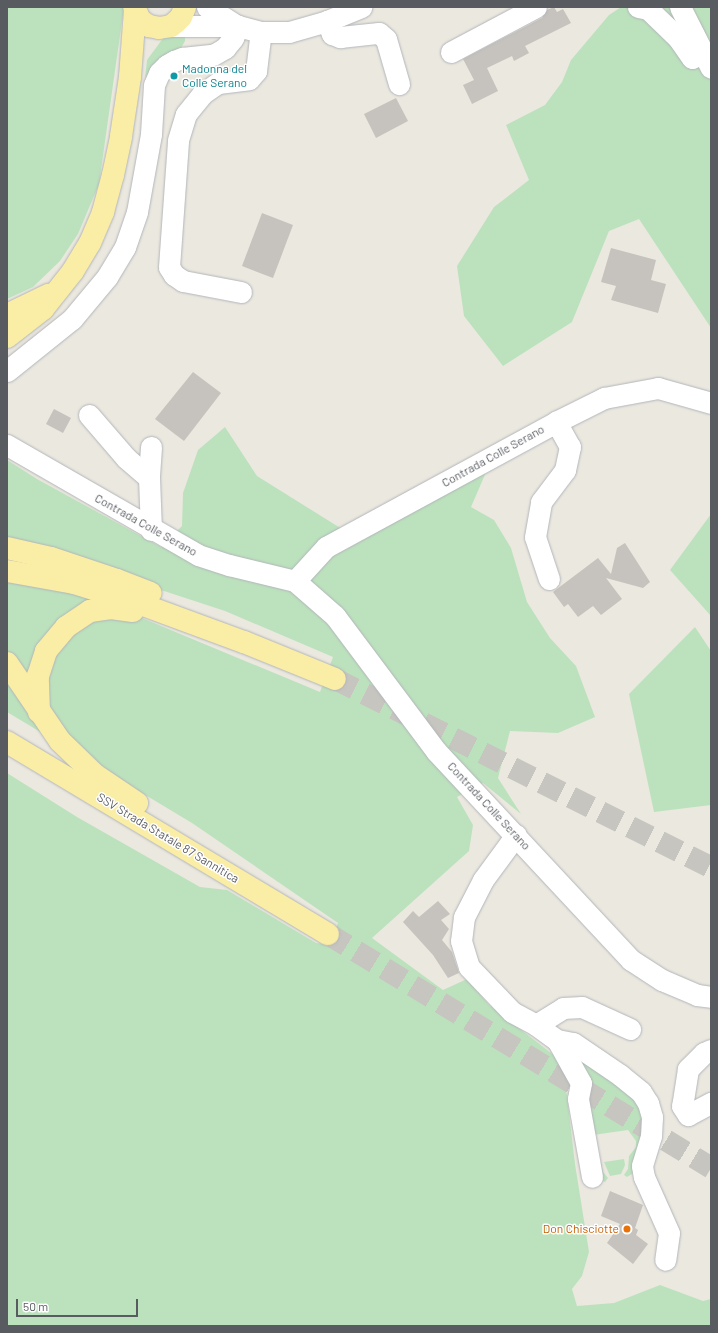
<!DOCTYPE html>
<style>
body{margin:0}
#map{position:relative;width:718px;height:1333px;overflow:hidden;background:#ebe8df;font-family:Barlow,sans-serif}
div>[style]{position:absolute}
.green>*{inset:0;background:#bce2bd}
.building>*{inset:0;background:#c6c2bd}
.major-tunnel>*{height:22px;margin-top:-11px;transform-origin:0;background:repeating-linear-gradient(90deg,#c6c5bf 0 22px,transparent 0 33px)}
.roads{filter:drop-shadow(0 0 1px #b2b5ba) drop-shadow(0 0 1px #b2b5ba)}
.minor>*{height:21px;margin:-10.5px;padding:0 10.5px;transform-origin:10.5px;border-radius:10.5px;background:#fff}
.major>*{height:22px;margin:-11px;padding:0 11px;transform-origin:11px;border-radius:11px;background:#faeda5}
.dots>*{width:11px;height:11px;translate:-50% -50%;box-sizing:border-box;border:2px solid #fff;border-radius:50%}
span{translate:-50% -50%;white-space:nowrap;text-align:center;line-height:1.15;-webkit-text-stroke:3px #fff;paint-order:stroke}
.culture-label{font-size:12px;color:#0d838f}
.left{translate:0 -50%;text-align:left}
.street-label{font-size:12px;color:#585b60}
.food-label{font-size:12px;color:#c56008}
.right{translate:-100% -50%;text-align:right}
.frame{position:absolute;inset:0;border:8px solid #585b60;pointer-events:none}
.scale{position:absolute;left:16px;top:1299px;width:122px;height:18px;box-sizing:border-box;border:2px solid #585b60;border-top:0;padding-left:5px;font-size:12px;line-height:14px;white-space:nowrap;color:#585b60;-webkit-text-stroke:3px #fff;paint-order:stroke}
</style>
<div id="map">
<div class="green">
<div style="clip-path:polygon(7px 7px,124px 7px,99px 184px,78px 234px,60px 261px,33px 287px,7px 299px)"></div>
<div style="clip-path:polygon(621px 7px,711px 7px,711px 328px,639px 219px,609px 231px,572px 322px,503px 366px,464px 316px,457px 266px,494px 207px,529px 180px,506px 125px,545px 105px,562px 82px,571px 60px,609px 15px)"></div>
<div style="clip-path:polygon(168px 34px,185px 34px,185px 41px,181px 48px,154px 64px,145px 78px,147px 60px,161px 41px)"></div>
<div style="clip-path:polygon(225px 427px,257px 476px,358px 539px,487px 470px,471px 507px,494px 520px,511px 548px,527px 602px,550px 638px,576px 666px,595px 717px,558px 733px,510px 731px,498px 778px,521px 814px,483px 783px,457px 797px,473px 825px,469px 851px,372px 938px,443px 990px,467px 979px,489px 1005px,560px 1060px,567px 1096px,575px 1164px,589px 1252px,582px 1276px,572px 1289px,577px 1306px,614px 1303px,660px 1285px,703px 1301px,711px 1299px,711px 1326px,7px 1326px,7px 773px,77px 817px,200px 887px,227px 890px,316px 943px,330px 945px,338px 923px,192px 823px,7px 712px,7px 578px,65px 586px,320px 692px,333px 657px,225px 611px,164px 591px,108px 569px,7px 539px,7px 460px,37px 479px,161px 547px,182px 526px,183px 493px,198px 450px)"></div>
<div style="clip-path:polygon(711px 514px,711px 616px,670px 570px)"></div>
<div style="clip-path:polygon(695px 627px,711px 651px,711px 805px,654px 812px,629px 694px)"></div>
<div style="clip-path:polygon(569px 1045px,645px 1107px,637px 1171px,627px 1177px,624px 1175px,628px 1169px,629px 1156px,636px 1147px,636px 1141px,628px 1130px,593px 1135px,598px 1162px,601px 1162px,603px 1172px,608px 1178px,605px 1182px,598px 1179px)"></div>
<div style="clip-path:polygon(624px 1159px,625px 1165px,621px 1174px,610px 1176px,604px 1162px)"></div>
</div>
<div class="building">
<div style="clip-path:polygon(554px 7px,557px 12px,563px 9px,571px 23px,525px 46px,529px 53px,514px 61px,512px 56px,487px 68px,498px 91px,472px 104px,463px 85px,474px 80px,463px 59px,542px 18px,547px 10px)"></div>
<div style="clip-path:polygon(396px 98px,408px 121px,376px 138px,364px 114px)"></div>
<div style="clip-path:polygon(262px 213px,293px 225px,273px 278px,242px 266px)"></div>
<div style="clip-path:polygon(611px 248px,656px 260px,651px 280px,666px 284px,658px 313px,611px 300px,616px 286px,601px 282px)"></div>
<div style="clip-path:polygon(193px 372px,221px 393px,184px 441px,155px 419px)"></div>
<div style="clip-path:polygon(54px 409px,71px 418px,63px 433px,46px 424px)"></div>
<div style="clip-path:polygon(625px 543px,650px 582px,643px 588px,606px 578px,622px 599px,601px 615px,593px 606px,578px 617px,568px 604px,564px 607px,553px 592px,598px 558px,611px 574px,617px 548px)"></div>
<div style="clip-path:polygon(438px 901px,450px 914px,441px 920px,449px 929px,442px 940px,452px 952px,459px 973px,448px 978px,433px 955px,403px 922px,413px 911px,419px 917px)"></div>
<div style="clip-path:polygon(610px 1191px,643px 1205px,635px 1228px,638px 1230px,636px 1235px,648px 1244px,633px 1264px,607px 1243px,620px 1224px,601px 1216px)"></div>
</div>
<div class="major-tunnel">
<div style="left:335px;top:679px;width:420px;rotate:26.6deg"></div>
<div style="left:328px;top:934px;width:449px;rotate:31.4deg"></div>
</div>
<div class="roads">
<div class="minor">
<div style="left:207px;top:7px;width:36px;rotate:32deg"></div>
<div style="left:638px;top:7px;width:10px;rotate:11deg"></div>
<div style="left:648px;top:9px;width:42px;rotate:44deg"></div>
<div style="left:678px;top:38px;width:24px;rotate:55deg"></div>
<div style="left:692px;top:58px;width:13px;rotate:-32deg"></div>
<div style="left:680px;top:7px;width:68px;rotate:63.1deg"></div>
<div style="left:327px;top:21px;width:14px;rotate:69deg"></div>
<div style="left:332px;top:34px;width:9px;rotate:21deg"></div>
<div style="left:340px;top:37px;width:39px;rotate:-6deg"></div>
<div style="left:379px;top:33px;width:9px;rotate:41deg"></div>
<div style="left:386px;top:39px;width:47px;rotate:73.9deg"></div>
<div style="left:171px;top:26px;width:67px"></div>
<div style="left:238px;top:26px;width:24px;rotate:15deg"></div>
<div style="left:261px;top:32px;width:28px"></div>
<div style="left:289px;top:32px;width:40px;rotate:-16deg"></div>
<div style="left:327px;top:21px;width:37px;rotate:-22deg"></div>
<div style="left:451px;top:52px;width:96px;rotate:-27.9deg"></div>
<div style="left:241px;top:292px;width:59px;rotate:-169.3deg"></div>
<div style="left:183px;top:281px;width:11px;rotate:-146deg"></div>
<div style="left:174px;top:275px;width:9px;rotate:-122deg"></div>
<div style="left:169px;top:267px;width:127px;rotate:-85.9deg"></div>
<div style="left:178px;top:140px;width:27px;rotate:-73deg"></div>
<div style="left:186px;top:114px;width:26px;rotate:-51deg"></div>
<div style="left:202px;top:94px;width:19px;rotate:-35deg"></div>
<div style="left:218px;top:83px;width:31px;rotate:-7deg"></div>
<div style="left:249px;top:79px;width:11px;rotate:-49deg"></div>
<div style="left:256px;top:71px;width:39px;rotate:-83deg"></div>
<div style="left:7px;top:371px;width:83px;rotate:-38.7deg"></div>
<div style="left:72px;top:319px;width:55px;rotate:-50.2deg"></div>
<div style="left:107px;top:277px;width:35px;rotate:-59deg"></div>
<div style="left:125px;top:247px;width:37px;rotate:-71deg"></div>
<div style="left:137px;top:212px;width:79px;rotate:-79.8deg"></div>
<div style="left:151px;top:134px;width:49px;rotate:-86.5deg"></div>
<div style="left:154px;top:85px;width:13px;rotate:-67deg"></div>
<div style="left:159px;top:73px;width:11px;rotate:-45deg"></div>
<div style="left:167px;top:65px;width:8px;rotate:-30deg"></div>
<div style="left:174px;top:61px;width:9px;rotate:-21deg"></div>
<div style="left:182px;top:58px;width:31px;rotate:-6deg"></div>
<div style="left:213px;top:55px;width:14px;rotate:-30deg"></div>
<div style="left:225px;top:48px;width:13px;rotate:-51deg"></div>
<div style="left:233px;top:38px;width:13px;rotate:-67deg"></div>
<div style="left:89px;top:415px;width:57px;rotate:49.3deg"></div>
<div style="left:126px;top:458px;width:30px;rotate:41deg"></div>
<div style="left:7px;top:445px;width:220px;rotate:29.9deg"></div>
<div style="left:198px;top:555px;width:33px;rotate:18deg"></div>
<div style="left:229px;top:565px;width:68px;rotate:13.6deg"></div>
<div style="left:295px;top:581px;width:53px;rotate:41.2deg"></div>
<div style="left:335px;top:616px;width:169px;rotate:53.2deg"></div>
<div style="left:436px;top:751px;width:286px;rotate:47deg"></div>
<div style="left:631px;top:960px;width:37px;rotate:33deg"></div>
<div style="left:662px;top:980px;width:38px;rotate:23deg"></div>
<div style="left:697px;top:995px;width:14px;rotate:8deg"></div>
<div style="left:151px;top:447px;width:31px;rotate:94deg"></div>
<div style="left:149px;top:478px;width:52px;rotate:87.8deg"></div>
<div style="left:549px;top:579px;width:44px;rotate:-108.4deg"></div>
<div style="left:535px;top:537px;width:36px;rotate:-80deg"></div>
<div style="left:541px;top:502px;width:40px;rotate:-53deg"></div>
<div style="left:565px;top:470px;width:24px;rotate:-78deg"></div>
<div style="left:570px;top:447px;width:29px;rotate:-119deg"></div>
<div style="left:295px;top:581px;width:46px;rotate:-47.6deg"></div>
<div style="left:326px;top:547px;width:262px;rotate:-28.5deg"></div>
<div style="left:556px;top:422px;width:54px;rotate:-26.6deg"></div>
<div style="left:604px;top:398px;width:55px;rotate:-10.5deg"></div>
<div style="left:658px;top:388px;width:55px;rotate:15.8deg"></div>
<div style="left:516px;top:835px;width:56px;rotate:126.3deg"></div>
<div style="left:483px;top:880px;width:42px;rotate:117.2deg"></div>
<div style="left:464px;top:917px;width:24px;rotate:97deg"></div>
<div style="left:461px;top:941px;width:27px;rotate:73deg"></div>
<div style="left:469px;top:967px;width:62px;rotate:46.3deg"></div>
<div style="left:512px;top:1012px;width:27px;rotate:28deg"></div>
<div style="left:536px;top:1025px;width:26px;rotate:36deg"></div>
<div style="left:557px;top:1040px;width:16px;rotate:11deg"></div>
<div style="left:573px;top:1043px;width:57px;rotate:34.2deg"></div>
<div style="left:620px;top:1075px;width:27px;rotate:39deg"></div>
<div style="left:641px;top:1092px;width:13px;rotate:58deg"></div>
<div style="left:648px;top:1103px;width:15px;rotate:74deg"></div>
<div style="left:652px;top:1117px;width:19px;rotate:93deg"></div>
<div style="left:651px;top:1136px;width:31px;rotate:107deg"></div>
<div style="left:642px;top:1166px;width:11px;rotate:80deg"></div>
<div style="left:644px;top:1177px;width:61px;rotate:65.9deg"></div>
<div style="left:669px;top:1233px;width:27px;rotate:98deg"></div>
<div style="left:536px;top:1025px;width:32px;rotate:-32deg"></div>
<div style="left:563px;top:1008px;width:19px;rotate:-3deg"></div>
<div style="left:582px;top:1007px;width:53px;rotate:24.6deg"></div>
<div style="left:557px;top:1040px;width:49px;rotate:60.8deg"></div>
<div style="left:581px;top:1083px;width:16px;rotate:101deg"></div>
<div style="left:578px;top:1099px;width:79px;rotate:79.8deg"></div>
<div style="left:711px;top:1050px;width:8px;rotate:157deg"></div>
<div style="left:704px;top:1053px;width:23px;rotate:135deg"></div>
<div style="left:688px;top:1069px;width:37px;rotate:99deg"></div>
<div style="left:682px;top:1106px;width:11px;rotate:56deg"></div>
<div style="left:688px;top:1115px;width:26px;rotate:-28deg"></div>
</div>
<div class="major">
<div style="left:134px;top:7px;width:14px;rotate:65deg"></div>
<div style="left:140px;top:20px;width:11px;rotate:34deg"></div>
<div style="left:149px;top:26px;width:10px;rotate:11deg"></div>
<div style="left:159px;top:28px;width:12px;rotate:-9deg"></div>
<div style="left:171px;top:26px;width:6px;rotate:-39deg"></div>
<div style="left:176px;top:22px;width:7px;rotate:-45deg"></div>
<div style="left:181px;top:17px;width:11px;rotate:-68deg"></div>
<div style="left:7px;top:315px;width:46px;rotate:-26deg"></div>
<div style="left:7px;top:337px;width:46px;rotate:-37.9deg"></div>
<div style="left:43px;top:309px;width:48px;rotate:-51.7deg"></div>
<div style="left:73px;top:271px;width:33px;rotate:-59deg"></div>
<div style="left:90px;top:243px;width:34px;rotate:-67deg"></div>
<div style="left:103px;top:212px;width:38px;rotate:-75deg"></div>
<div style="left:113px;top:175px;width:40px;rotate:-78deg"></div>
<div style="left:121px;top:136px;width:60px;rotate:-81.3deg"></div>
<div style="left:130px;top:77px;width:66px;rotate:-85.7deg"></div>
<div style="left:7px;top:548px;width:45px;rotate:12.8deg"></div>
<div style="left:51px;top:558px;width:70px;rotate:18.4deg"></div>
<div style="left:117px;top:580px;width:36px;rotate:21deg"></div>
<div style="left:7px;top:571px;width:68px;rotate:10.2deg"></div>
<div style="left:74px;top:583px;width:64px;rotate:17.3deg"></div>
<div style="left:135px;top:602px;width:116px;rotate:20.2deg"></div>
<div style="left:244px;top:642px;width:98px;rotate:22.1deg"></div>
<div style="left:7px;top:663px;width:94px;rotate:55.8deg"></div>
<div style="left:60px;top:741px;width:47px;rotate:44.1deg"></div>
<div style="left:94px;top:774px;width:52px;rotate:34deg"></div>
<div style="left:39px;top:712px;width:36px;rotate:-92deg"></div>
<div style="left:38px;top:676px;width:26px;rotate:-72deg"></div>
<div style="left:46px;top:651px;width:31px;rotate:-50deg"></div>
<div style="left:66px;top:627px;width:29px;rotate:-34deg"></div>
<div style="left:90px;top:611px;width:21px;rotate:-8deg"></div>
<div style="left:111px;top:608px;width:22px;rotate:8deg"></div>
<div style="left:7px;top:742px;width:374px;rotate:30.9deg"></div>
</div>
</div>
<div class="dots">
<div style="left:174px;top:76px;background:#0f9aa8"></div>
<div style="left:627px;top:1229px;background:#e8710a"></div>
</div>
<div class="culture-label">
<span class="left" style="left:182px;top:76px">Madonna del<br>Colle Serano</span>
</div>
<div class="street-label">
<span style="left:493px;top:456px;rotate:-29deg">Contrada Colle Serano</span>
<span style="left:146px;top:525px;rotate:29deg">Contrada Colle Serano</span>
<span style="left:489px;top:806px;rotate:47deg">Contrada Colle Serano</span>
<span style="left:168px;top:838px;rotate:31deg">SSV Strada Statale 87 Sannitica</span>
</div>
<div class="food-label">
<span class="right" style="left:619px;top:1229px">Don Chisciotte</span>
</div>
<div class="frame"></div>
<div class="scale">50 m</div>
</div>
